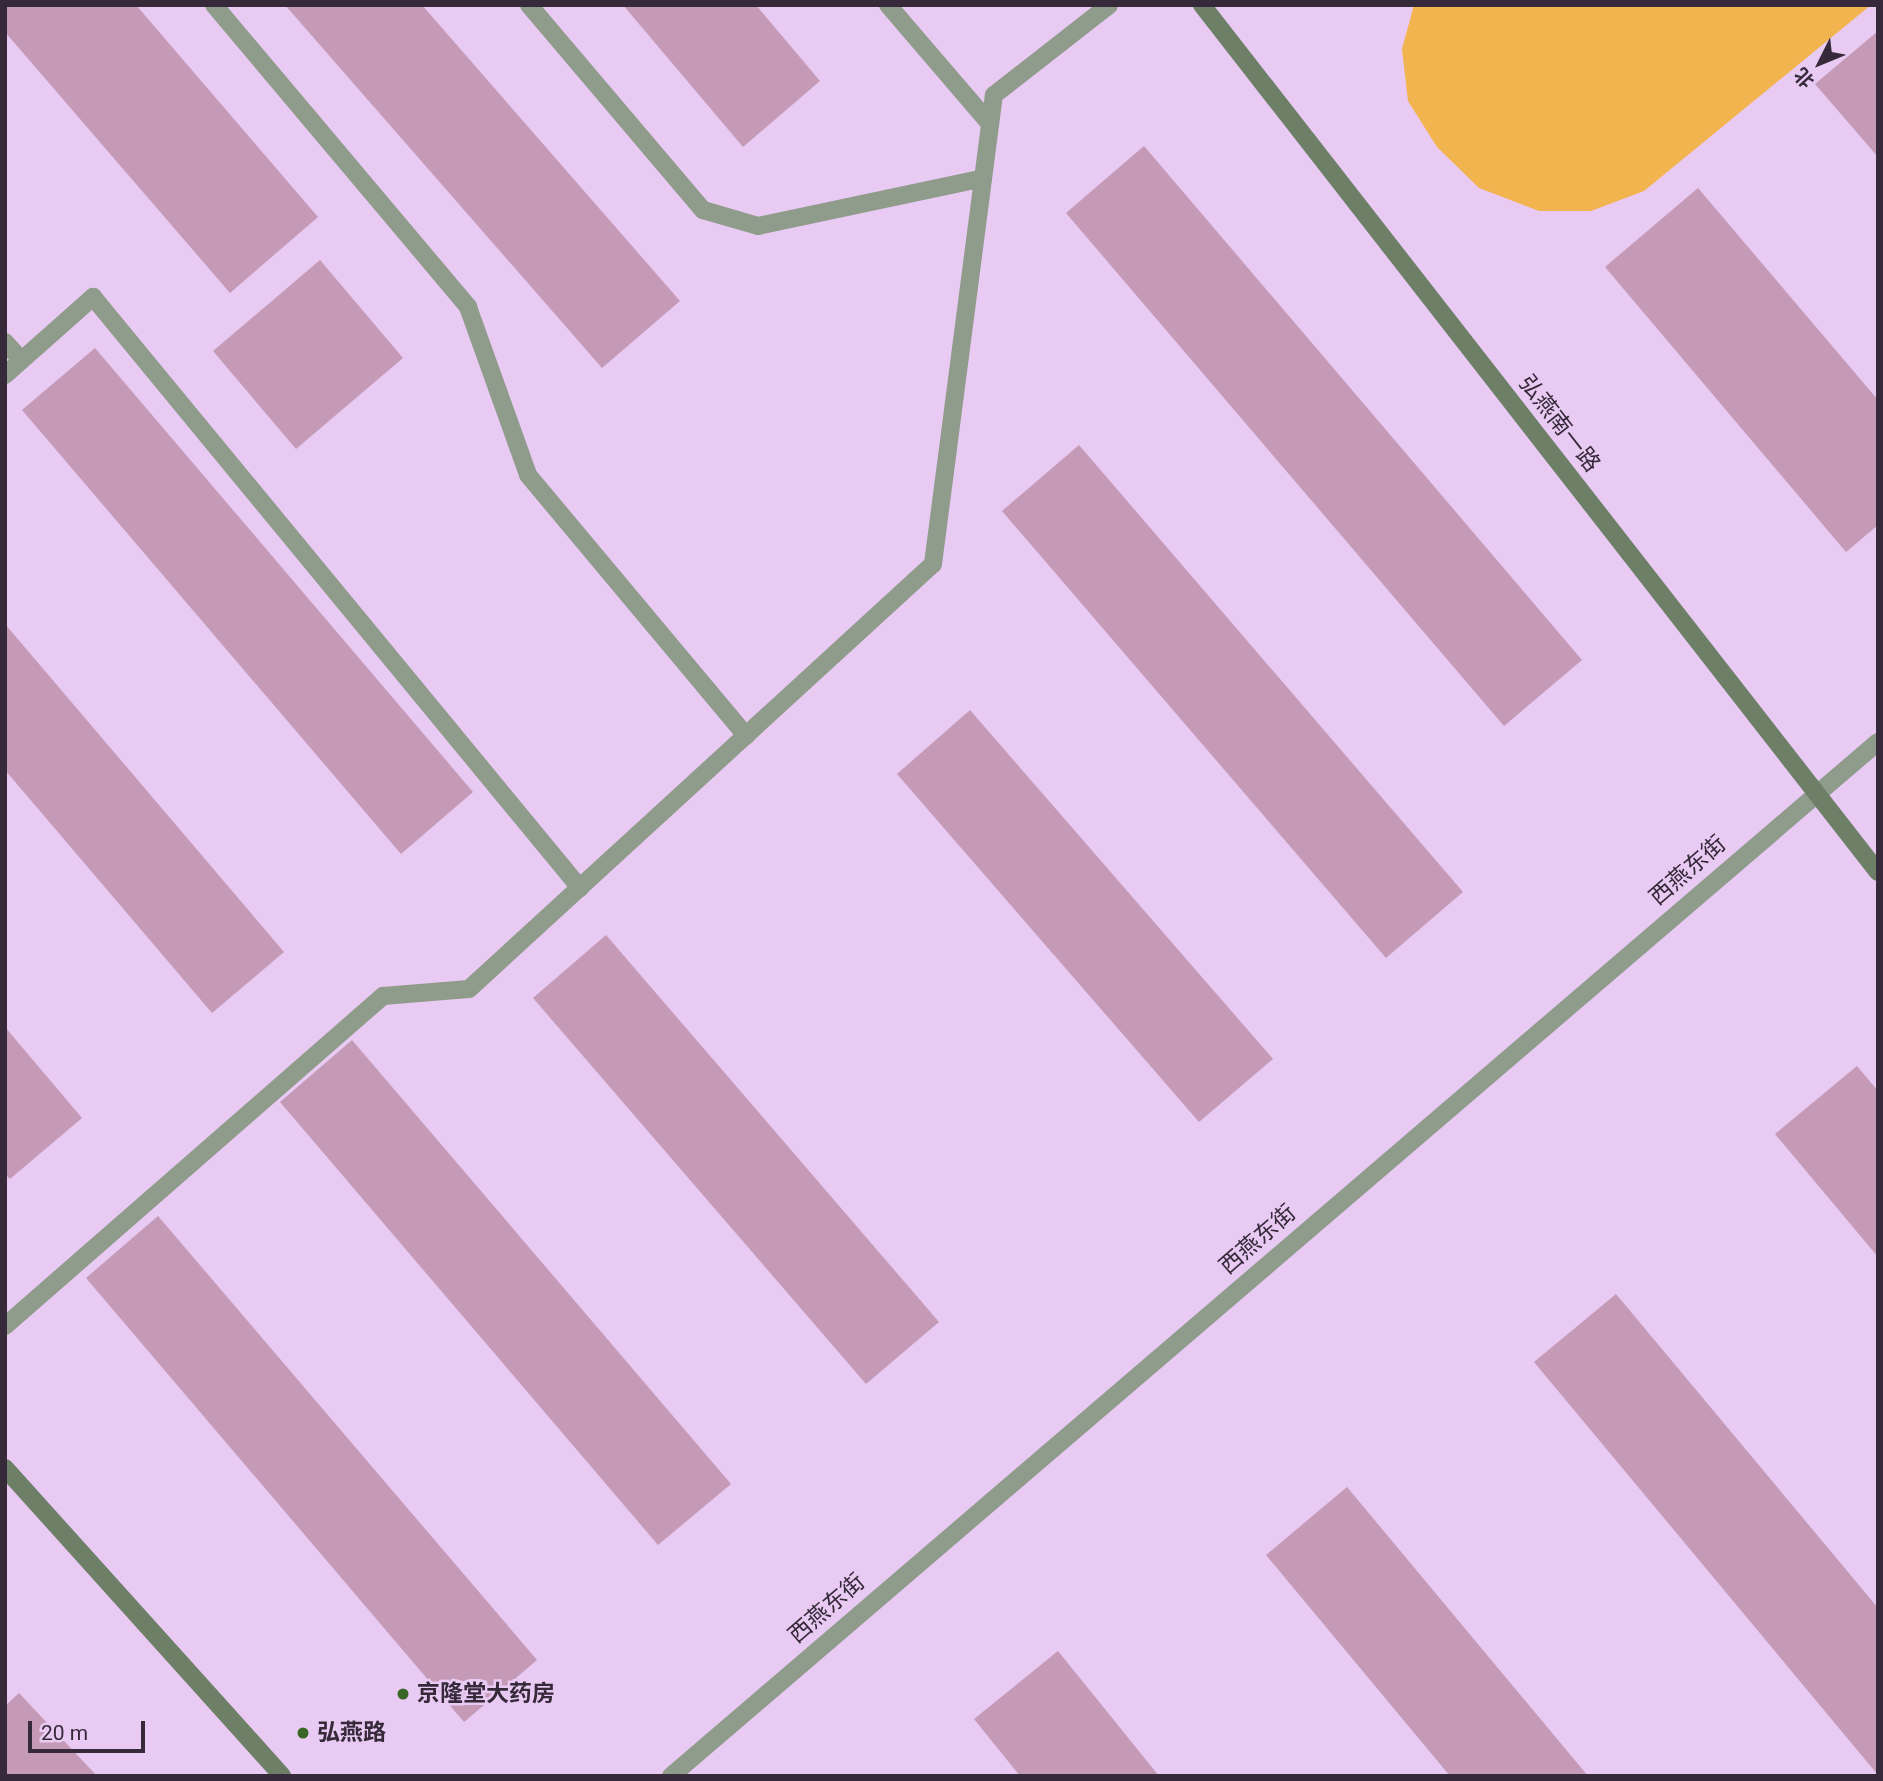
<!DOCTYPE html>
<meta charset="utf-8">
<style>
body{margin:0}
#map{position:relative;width:1883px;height:1781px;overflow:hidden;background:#e8caf3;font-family:Roboto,"Noto Sans SC",sans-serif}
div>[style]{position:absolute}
.green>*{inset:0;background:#f2b44e}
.building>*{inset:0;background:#c49ab7}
.street>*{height:18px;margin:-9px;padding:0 9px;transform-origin:9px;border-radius:9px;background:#909c8b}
.secondary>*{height:18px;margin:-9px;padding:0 9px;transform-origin:9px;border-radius:9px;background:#6d8067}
.dots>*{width:19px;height:19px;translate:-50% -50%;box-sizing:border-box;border:4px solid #e8caf3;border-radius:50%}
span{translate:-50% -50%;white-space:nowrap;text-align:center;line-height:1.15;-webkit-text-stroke:5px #e8caf3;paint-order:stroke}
.street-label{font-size:23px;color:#362a3a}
.poi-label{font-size:23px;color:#362a3a;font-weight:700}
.left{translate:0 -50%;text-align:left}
.frame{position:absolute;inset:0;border:7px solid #362a3a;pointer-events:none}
.north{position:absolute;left:1785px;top:28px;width:70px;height:70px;-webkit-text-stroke:5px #e8caf3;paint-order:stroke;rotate:227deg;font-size:19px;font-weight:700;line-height:28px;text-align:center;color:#362a3a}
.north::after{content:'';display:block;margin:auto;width:24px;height:32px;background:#362a3a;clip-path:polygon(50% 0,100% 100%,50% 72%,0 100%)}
.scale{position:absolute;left:28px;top:1721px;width:117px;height:32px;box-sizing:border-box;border:4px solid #362a3a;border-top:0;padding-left:9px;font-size:21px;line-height:24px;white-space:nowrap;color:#362a3a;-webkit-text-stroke:5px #e8caf3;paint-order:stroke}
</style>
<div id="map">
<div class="green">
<div style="clip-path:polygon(1414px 5px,1871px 5px,1644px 191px,1591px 211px,1539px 211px,1479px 188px,1437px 147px,1408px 101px,1402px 49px)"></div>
</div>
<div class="building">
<div style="clip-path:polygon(5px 5px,136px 5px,318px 217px,230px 293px,5px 32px)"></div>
<div style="clip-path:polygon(285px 5px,422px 5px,680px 301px,602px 368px)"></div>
<div style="clip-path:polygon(623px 5px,756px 5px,820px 81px,743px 147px)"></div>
<div style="clip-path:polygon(1878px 31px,1878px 157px,1815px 84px)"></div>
<div style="clip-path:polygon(1144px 146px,1582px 660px,1504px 726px,1066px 213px)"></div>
<div style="clip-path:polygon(1698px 188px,1878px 400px,1878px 525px,1846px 552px,1605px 267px)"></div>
<div style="clip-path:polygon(320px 260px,403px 358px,296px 449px,213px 351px)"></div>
<div style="clip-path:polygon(95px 348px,473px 792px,401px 854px,22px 410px)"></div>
<div style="clip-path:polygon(1079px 445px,1463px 892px,1386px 958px,1002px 511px)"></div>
<div style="clip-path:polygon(5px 624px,284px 952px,212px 1013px,5px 770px)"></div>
<div style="clip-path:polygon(970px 710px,1273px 1059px,1199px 1122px,897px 774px)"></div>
<div style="clip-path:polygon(606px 935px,939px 1322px,866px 1384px,533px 998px)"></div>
<div style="clip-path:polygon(5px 1027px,82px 1118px,10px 1179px,5px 1174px)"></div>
<div style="clip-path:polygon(352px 1040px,731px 1484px,658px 1545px,280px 1102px)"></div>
<div style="clip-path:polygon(1857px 1066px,1878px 1091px,1878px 1257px,1775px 1134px)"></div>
<div style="clip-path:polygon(158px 1216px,537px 1660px,464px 1722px,86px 1278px)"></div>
<div style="clip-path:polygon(1616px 1294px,1878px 1608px,1878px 1775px,1534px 1362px)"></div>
<div style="clip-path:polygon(1347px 1487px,1588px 1776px,1450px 1776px,1266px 1555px)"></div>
<div style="clip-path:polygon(1058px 1651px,1159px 1776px,1020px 1776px,974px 1719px)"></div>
<div style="clip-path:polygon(19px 1693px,97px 1776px,5px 1776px,5px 1706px)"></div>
</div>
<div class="street">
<div style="left:214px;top:5px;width:395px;rotate:49.9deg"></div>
<div style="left:468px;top:307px;width:178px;rotate:70.3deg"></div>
<div style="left:528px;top:475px;width:340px;rotate:50.1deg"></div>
<div style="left:529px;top:5px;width:269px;rotate:49.7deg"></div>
<div style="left:703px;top:210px;width:57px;rotate:16.2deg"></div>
<div style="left:758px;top:226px;width:230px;rotate:-12deg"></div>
<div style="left:888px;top:5px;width:157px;rotate:49.4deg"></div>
<div style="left:5px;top:342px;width:24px;rotate:48deg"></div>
<div style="left:5px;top:375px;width:118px;rotate:-41.6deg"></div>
<div style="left:93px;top:297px;width:766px;rotate:50.51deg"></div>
<div style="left:5px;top:1326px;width:502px;rotate:-41.12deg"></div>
<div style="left:383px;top:996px;width:86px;rotate:-4.7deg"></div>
<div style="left:469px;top:989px;width:629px;rotate:-42.49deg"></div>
<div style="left:933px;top:564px;width:473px;rotate:-82.6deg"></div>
<div style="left:994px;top:95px;width:146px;rotate:-38deg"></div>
<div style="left:671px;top:1776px;width:1589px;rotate:-40.59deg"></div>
</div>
<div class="secondary">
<div style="left:1202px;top:5px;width:1099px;rotate:52.06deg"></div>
<div style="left:5px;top:1468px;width:414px;rotate:48deg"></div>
</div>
<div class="dots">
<div style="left:403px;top:1694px;background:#396625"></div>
<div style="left:303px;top:1733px;background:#396625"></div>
</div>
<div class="street-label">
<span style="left:1559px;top:424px;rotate:52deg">弘燕南一路</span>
<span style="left:1688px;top:871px;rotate:-41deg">西燕东街</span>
<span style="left:1258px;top:1240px;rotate:-41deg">西燕东街</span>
<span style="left:827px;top:1609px;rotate:-41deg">西燕东街</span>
</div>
<div class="poi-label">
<span class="left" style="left:417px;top:1694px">京隆堂大药房</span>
<span class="left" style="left:317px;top:1733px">弘燕路</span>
</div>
<div class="frame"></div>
<div class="north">北</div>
<div class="scale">20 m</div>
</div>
